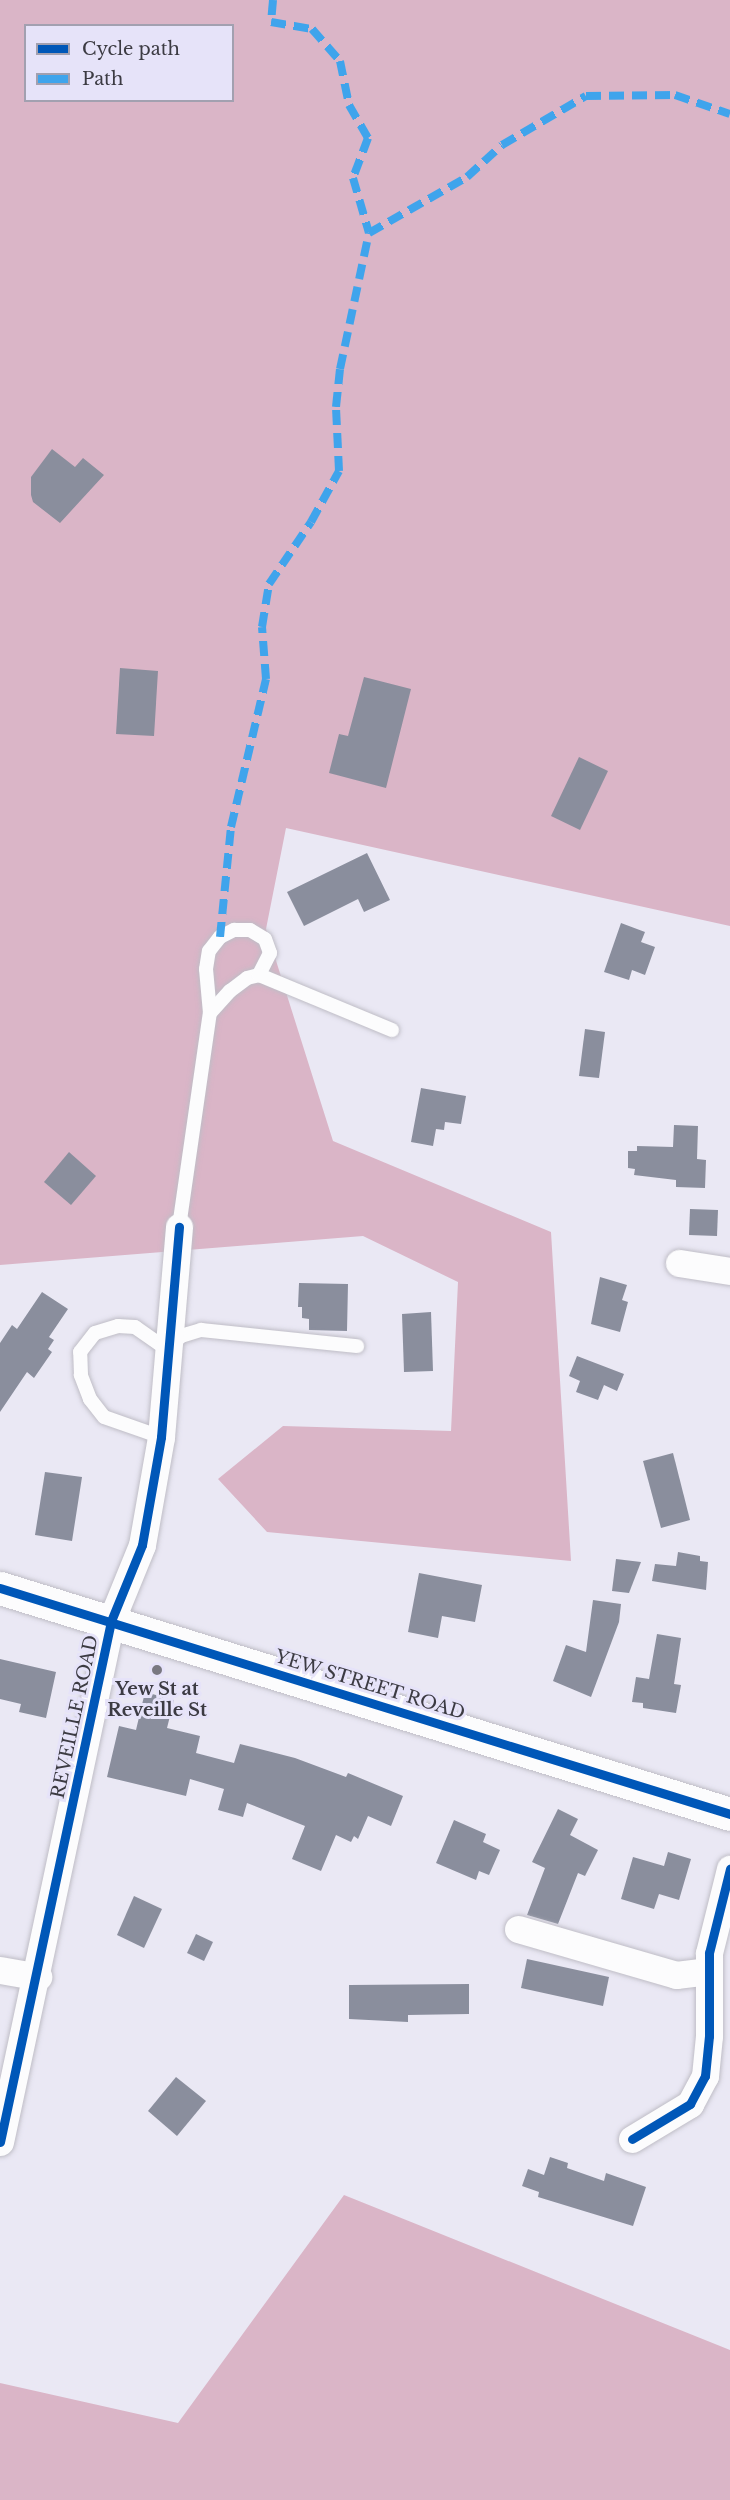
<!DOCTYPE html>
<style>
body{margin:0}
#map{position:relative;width:730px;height:2500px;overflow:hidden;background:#eae8f4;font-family:"Libre Baskerville",serif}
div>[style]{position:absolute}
.forest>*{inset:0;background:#dab5c7}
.building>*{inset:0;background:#8a8e9d}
.roads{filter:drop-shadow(0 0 2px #bfbdc6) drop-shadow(0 0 2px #bfbdc6)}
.service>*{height:14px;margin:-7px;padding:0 7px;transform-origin:7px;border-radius:7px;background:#fcfcfd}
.minor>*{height:27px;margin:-13.5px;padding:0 13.5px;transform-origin:13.5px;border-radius:13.5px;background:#fcfcfd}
.tertiary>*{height:33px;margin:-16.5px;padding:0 16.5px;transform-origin:16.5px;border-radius:16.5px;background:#fcfcfd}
.quiet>*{height:8px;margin-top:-4px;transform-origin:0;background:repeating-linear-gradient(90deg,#3fa4ec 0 15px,transparent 0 23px)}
.cycleway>*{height:9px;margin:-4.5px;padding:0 4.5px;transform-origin:4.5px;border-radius:4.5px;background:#0057b8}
.dots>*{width:16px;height:16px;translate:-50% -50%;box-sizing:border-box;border:3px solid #e6e3f9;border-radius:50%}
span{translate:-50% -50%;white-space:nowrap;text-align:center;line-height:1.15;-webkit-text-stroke:6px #e6e3f9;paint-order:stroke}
.street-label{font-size:18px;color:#3c3b43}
.poi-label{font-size:18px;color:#3c3b43;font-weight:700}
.legend{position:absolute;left:24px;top:24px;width:210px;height:78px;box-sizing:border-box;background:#e6e3f9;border:2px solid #a2a0b0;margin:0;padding:8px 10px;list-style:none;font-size:18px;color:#3c3b43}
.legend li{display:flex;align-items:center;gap:12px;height:30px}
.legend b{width:30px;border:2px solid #a2a0b0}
</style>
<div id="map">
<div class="forest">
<div style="clip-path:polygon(evenodd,0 0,730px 0,730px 926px,286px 828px,266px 929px,333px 1141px,551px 1232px,571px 1561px,267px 1532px,218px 1479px,283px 1426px,451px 1431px,458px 1282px,363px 1236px,0 1265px,0 0,26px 26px,232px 26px,232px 100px,26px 100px,26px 26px)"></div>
<div style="clip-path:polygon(344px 2195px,730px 2350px,730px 2500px,0 2500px,0 2383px,178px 2423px)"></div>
</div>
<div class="building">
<div style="clip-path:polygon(52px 449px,75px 467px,83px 458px,104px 475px,60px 523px,33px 502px,31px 495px,31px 477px)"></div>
<div style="clip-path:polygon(120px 668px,158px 671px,154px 736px,116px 734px)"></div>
<div style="clip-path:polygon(364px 677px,411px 689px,386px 788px,329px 773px,339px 734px,348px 736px)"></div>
<div style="clip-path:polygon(579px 757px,608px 771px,580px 830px,551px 816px)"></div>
<div style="clip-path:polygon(367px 853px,390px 900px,364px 912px,358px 899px,304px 926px,287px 892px)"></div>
<div style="clip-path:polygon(621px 923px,645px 932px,641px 942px,655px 947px,645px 975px,632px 970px,629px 980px,604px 972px)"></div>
<div style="clip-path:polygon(585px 1029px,605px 1032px,599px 1078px,579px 1076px)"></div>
<div style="clip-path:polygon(421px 1088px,466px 1096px,461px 1124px,445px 1122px,444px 1130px,436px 1129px,433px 1146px,411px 1142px)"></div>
<div style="clip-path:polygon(674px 1125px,698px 1126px,697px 1159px,706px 1160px,705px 1188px,676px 1187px,676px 1180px,634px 1175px,635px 1169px,628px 1168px,628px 1151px,637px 1151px,637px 1146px,673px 1147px)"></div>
<div style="clip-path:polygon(69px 1152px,96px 1176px,71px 1205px,44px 1182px)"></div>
<div style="clip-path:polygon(690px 1209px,718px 1210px,717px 1236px,689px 1235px)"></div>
<div style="clip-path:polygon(600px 1277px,627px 1285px,622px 1300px,628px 1302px,620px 1332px,591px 1324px)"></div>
<div style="clip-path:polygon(299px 1283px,348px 1284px,347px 1331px,309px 1330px,309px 1319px,302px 1318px,302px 1307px,298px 1307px)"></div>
<div style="clip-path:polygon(42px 1292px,68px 1309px,49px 1337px,54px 1340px,48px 1349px,52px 1352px,34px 1378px,27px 1372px,0 1412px,0 1343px,12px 1325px,17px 1329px)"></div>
<div style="clip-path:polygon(431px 1312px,433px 1371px,404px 1372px,402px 1314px)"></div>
<div style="clip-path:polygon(577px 1356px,624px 1374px,617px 1391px,604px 1385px,598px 1400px,576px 1392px,580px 1381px,569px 1376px)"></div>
<div style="clip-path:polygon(673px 1453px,690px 1520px,661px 1528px,643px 1461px)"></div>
<div style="clip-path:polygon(45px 1472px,82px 1477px,72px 1541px,35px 1535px)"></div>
<div style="clip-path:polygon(678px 1552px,700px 1556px,700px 1561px,708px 1562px,706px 1590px,652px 1581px,655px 1564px,676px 1566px)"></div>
<div style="clip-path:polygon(616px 1559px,641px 1562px,629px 1593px,612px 1591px)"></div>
<div style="clip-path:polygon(419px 1573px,482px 1585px,475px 1622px,442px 1616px,438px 1638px,408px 1632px)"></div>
<div style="clip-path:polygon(593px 1600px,621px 1604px,619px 1622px,591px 1697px,553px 1681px,566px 1645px,586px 1652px)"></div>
<div style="clip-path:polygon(657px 1634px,681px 1638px,674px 1684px,681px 1685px,676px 1713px,643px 1708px,643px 1703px,632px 1702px,636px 1677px,649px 1679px)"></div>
<div style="clip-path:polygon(0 1659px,56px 1672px,46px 1718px,19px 1712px,21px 1704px,0 1699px)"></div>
<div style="clip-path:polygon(145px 1692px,174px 1700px,167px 1728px,200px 1736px,196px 1753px,234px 1763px,240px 1744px,295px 1758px,346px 1777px,348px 1773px,403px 1796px,391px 1826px,368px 1816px,358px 1839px,354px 1836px,351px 1842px,336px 1835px,321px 1871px,292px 1859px,305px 1826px,247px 1803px,243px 1817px,218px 1810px,224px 1789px,190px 1779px,186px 1796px,107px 1777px,119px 1726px,136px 1730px)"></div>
<div style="clip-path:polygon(558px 1809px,578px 1819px,570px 1835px,598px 1850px,585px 1876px,578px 1873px,558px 1924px,527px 1915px,545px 1868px,532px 1862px)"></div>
<div style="clip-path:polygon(454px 1820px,486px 1834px,483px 1842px,500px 1850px,489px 1875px,479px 1871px,476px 1880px,436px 1863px)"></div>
<div style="clip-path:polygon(668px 1852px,691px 1859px,679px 1900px,659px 1894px,654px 1909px,621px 1899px,633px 1857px,664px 1866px)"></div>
<div style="clip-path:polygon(134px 1896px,162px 1909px,144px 1948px,117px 1935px)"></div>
<div style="clip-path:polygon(196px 1934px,213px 1942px,204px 1961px,187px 1953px)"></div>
<div style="clip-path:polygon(527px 1959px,609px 1977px,603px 2006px,521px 1988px)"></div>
<div style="clip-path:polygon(469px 1984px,469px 2014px,408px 2015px,408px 2022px,349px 2019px,349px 1985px)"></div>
<div style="clip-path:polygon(176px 2077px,206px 2101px,177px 2136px,148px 2111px)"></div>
<div style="clip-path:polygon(550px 2157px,568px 2163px,567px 2168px,604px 2181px,606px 2173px,646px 2187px,633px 2226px,538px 2197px,539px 2192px,522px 2186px,528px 2169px,544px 2175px)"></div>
</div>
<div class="roads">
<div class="service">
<div style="left:210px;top:1013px;width:44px;rotate:-95.2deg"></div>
<div style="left:206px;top:969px;width:18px;rotate:-81deg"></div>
<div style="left:209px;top:951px;width:18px;rotate:-52deg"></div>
<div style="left:220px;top:937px;width:16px;rotate:-27deg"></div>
<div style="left:234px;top:930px;width:16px"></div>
<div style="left:250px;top:930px;width:17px;rotate:31deg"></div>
<div style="left:265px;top:939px;width:15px;rotate:70deg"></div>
<div style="left:270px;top:953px;width:25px;rotate:117deg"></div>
<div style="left:179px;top:1227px;width:216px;rotate:-81.8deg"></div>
<div style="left:210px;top:1013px;width:30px;rotate:-48deg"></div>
<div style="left:230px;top:991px;width:21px;rotate:-37deg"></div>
<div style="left:247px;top:978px;width:12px;rotate:-14deg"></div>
<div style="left:259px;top:975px;width:144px;rotate:22.5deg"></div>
<div style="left:161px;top:1437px;width:60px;rotate:-160.7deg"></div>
<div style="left:104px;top:1417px;width:23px;rotate:-128deg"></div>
<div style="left:90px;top:1399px;width:26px;rotate:-111deg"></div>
<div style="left:81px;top:1375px;width:23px;rotate:-92deg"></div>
<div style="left:80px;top:1352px;width:24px;rotate:-52deg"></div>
<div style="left:95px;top:1333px;width:24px;rotate:-17deg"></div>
<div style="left:118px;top:1326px;width:17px;rotate:3deg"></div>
<div style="left:135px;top:1327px;width:39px;rotate:35deg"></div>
<div style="left:167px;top:1349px;width:19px;rotate:-43deg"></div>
<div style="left:181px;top:1336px;width:21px;rotate:-17deg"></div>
<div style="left:201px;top:1330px;width:157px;rotate:5.9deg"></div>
</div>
<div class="minor">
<div style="left:679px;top:1263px;width:52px;rotate:8.9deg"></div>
<div style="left:518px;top:1929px;width:165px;rotate:16.2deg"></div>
<div style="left:676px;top:1975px;width:33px;rotate:-7deg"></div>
<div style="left:0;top:1970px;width:39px;rotate:10deg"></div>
<div style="left:632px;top:2139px;width:68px;rotate:-31.1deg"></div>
<div style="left:690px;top:2104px;width:32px;rotate:-62deg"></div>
<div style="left:705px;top:2076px;width:40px;rotate:-84.3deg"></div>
<div style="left:709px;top:2036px;width:83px;rotate:-90deg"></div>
<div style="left:709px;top:1953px;width:87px;rotate:-76deg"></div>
<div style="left:0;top:2142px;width:533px;rotate:-77.97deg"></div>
<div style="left:111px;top:1621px;width:82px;rotate:-67.8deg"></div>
<div style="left:142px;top:1545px;width:110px;rotate:-80deg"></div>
<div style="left:161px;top:1437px;width:211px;rotate:-85.1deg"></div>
</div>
<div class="tertiary">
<div style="left:0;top:1588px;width:764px;rotate:17.2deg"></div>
</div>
</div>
<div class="quiet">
<div style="left:273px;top:0;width:22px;rotate:95deg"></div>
<div style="left:271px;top:22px;width:42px;rotate:9.7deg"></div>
<div style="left:312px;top:29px;width:43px;rotate:48.8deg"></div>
<div style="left:340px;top:61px;width:45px;rotate:78.4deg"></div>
<div style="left:349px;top:105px;width:38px;rotate:60deg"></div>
<div style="left:368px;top:138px;width:43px;rotate:110.6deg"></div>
<div style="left:353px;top:178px;width:57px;rotate:73.8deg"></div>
<div style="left:220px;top:937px;width:111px;rotate:-84.3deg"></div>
<div style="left:231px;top:827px;width:152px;rotate:-76.7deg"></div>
<div style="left:266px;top:679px;width:52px;rotate:-94.4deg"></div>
<div style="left:262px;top:627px;width:44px;rotate:-80.8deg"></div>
<div style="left:269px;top:584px;width:75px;rotate:-55.9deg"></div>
<div style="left:311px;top:522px;width:58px;rotate:-61.2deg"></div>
<div style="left:339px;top:471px;width:64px;rotate:-92.7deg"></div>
<div style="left:336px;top:407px;width:38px;rotate:-84deg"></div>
<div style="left:340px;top:369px;width:139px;rotate:-78deg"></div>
<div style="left:369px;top:233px;width:113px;rotate:-29.7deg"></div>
<div style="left:467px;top:177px;width:47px;rotate:-42.4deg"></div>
<div style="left:502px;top:145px;width:97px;rotate:-30.3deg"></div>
<div style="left:586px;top:96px;width:89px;rotate:-0.6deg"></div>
<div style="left:675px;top:95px;width:58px;rotate:19.1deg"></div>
</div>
<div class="cycleway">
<div style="left:0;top:1588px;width:764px;rotate:17.2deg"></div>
<div style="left:632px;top:2139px;width:68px;rotate:-31.1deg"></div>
<div style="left:690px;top:2104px;width:32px;rotate:-62deg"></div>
<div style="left:705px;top:2076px;width:40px;rotate:-84.3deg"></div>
<div style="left:709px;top:2036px;width:83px;rotate:-90deg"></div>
<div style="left:709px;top:1953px;width:87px;rotate:-76deg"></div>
<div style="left:0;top:2142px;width:533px;rotate:-77.97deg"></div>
<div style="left:111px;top:1621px;width:82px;rotate:-67.8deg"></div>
<div style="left:142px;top:1545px;width:110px;rotate:-80deg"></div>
<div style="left:161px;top:1437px;width:211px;rotate:-85.1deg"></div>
</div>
<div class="dots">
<div style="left:157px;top:1670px;background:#797881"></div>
</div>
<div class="street-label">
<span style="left:370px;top:1685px;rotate:17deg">YEW STREET ROAD</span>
<span style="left:75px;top:1717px;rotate:-78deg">REVEILLE ROAD</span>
</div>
<div class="poi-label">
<span style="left:157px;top:1700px">Yew St at<br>Reveille St</span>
</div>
<ul class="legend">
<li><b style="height:8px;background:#0057b8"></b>Cycle path</li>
<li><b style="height:8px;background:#3fa4ec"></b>Path</li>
</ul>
</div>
